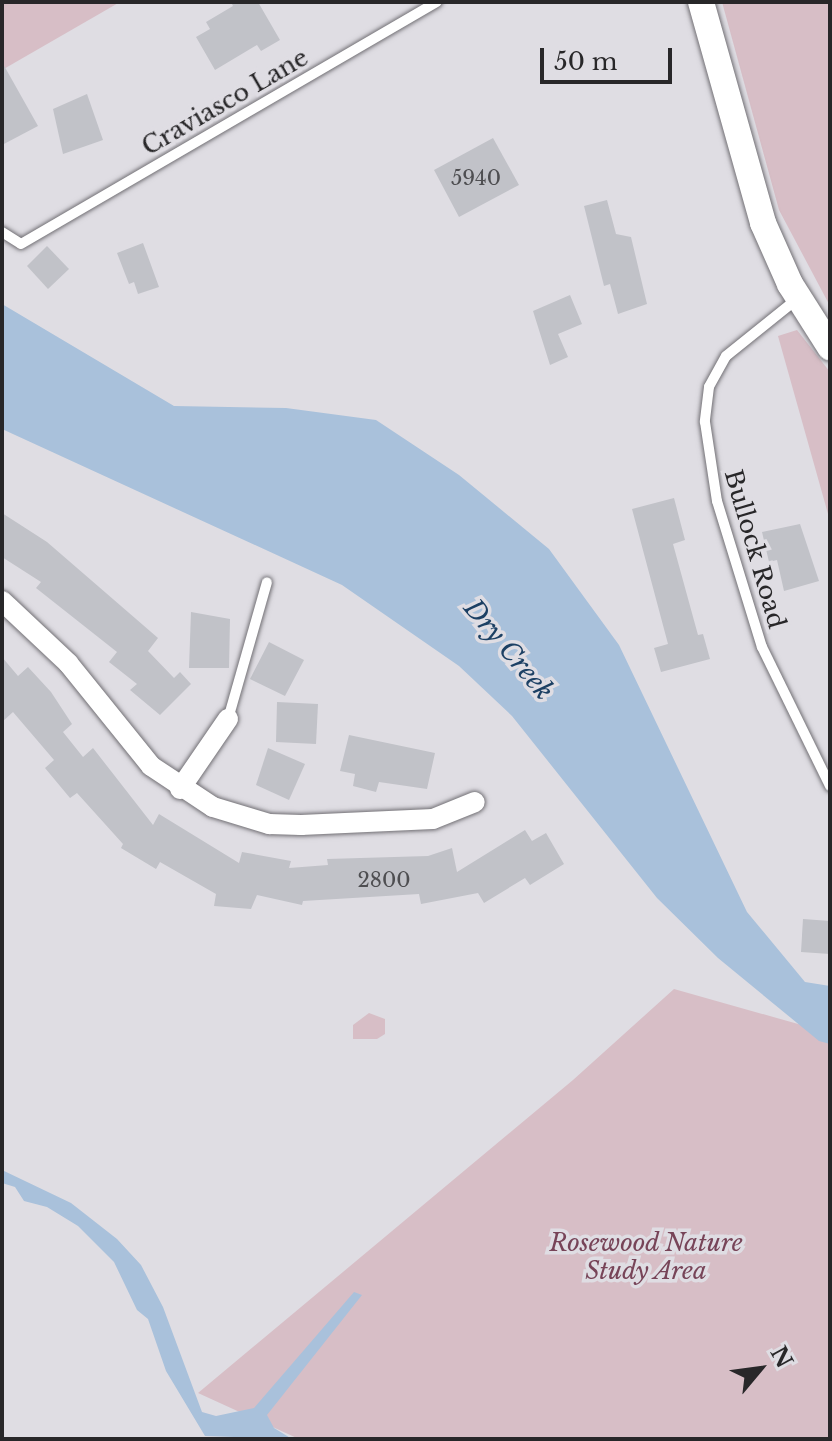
<!DOCTYPE html>
<style>
body{margin:0}
#map{position:relative;width:832px;height:1441px;overflow:hidden;background:#dfdde3;font-family:"Libre Baskerville",serif}
div>[style]{position:absolute}
.green>*{inset:0;background:#d7bec6}
.water>*{inset:0;background:#a9c1db}
.building>*{inset:0;background:#c1c2c8}
.roads{filter:drop-shadow(0 0 2px #727075) drop-shadow(0 0 2px #727075)}
.service>*{height:10px;margin:-5px;padding:0 5px;transform-origin:5px;border-radius:5px;background:#fff}
.minor>*{height:20px;margin:-10px;padding:0 10px;transform-origin:10px;border-radius:10px;background:#fff}
.tertiary>*{height:26px;margin:-13px;padding:0 13px;transform-origin:13px;border-radius:13px;background:#fff}
span{translate:-50% -50%;white-space:nowrap;text-align:center;line-height:1.15;-webkit-text-stroke:7px #dfdde3;paint-order:stroke}
.number-label{font-size:20px;color:#4e4e51}
.number-label span{-webkit-text-stroke-width:0}
.street-label{font-size:24px;color:#282729}
.park-label{font-size:24px;color:#774458;font-style:italic}
.water-label{font-size:26px;color:#1c4064;font-style:italic}
.frame{position:absolute;inset:0;border:4px solid #282729;pointer-events:none}
.north{position:absolute;left:720px;top:1329px;width:80px;height:80px;-webkit-text-stroke:6px #dfdde3;paint-order:stroke;rotate:61deg;font-size:22px;font-weight:700;line-height:32px;text-align:center;color:#282729}
.north::after{content:'';display:block;margin:auto;width:28px;height:36px;background:#282729;clip-path:polygon(50% 0,100% 100%,50% 72%,0 100%)}
.scale{position:absolute;left:540px;top:48px;width:132px;height:36px;box-sizing:border-box;border:4px solid #282729;border-top:0;padding-left:10px;font-size:24px;line-height:28px;white-space:nowrap;color:#282729;-webkit-text-stroke:6px #dfdde3;paint-order:stroke}
</style>
<div id="map">
<div class="green">
<div style="clip-path:polygon(2px 2px,120px 2px,2px 70px)"></div>
<div style="clip-path:polygon(722px 2px,830px 2px,830px 306px,779px 210px)"></div>
<div style="clip-path:polygon(797px 330px,830px 372px,830px 521px,778px 336px)"></div>
<div style="clip-path:polygon(674px 989px,830px 1033px,830px 1439px,299px 1439px,198px 1393px,573px 1080px)"></div>
<div style="clip-path:polygon(369px 1013px,385px 1019px,385px 1034px,377px 1039px,353px 1039px,353px 1025px)"></div>
</div>
<div class="water">
<div style="clip-path:polygon(2px 304px,174px 406px,286px 408px,376px 420px,459px 475px,549px 549px,619px 645px,747px 912px,805px 982px,830px 986px,830px 1044px,819px 1041px,718px 958px,657px 898px,512px 716px,459px 666px,342px 585px,2px 429px)"></div>
<div style="clip-path:polygon(2px 1170px,71px 1203px,117px 1239px,141px 1265px,163px 1307px,202px 1412px,216px 1416px,254px 1408px,354px 1292px,362px 1295px,267px 1415px,274px 1428px,292px 1439px,205px 1436px,166px 1371px,148px 1319px,137px 1310px,114px 1262px,78px 1226px,47px 1207px,24px 1201px,15px 1187px,2px 1183px)"></div>
</div>
<div class="building">
<div style="clip-path:polygon(231px 2px,258px 2px,280px 40px,261px 51px,257px 45px,215px 70px,196px 37px,210px 29px,206px 22px,233px 6px)"></div>
<div style="clip-path:polygon(2px 62px,38px 126px,2px 145px)"></div>
<div style="clip-path:polygon(87px 94px,103px 140px,63px 154px,53px 109px)"></div>
<div style="clip-path:polygon(493px 138px,519px 185px,459px 217px,434px 170px)"></div>
<div style="clip-path:polygon(607px 200px,616px 234px,631px 237px,647px 304px,618px 314px,610px 284px,604px 286px,584px 206px)"></div>
<div style="clip-path:polygon(143px 243px,159px 287px,138px 294px,134px 282px,129px 284px,117px 253px)"></div>
<div style="clip-path:polygon(47px 246px,69px 269px,48px 289px,27px 266px)"></div>
<div style="clip-path:polygon(570px 295px,582px 324px,558px 334px,568px 357px,550px 365px,533px 311px)"></div>
<div style="clip-path:polygon(674px 498px,685px 540px,673px 544px,698px 635px,703px 634px,710px 659px,661px 672px,654px 648px,668px 644px,632px 509px)"></div>
<div style="clip-path:polygon(2px 513px,47px 542px,158px 638px,148px 651px,174px 678px,180px 672px,191px 684px,160px 715px,130px 690px,137px 684px,109px 662px,117px 652px,36px 588px,41px 582px,2px 557px)"></div>
<div style="clip-path:polygon(800px 524px,819px 581px,784px 591px,777px 560px,769px 562px,762px 532px)"></div>
<div style="clip-path:polygon(191px 612px,230px 619px,229px 668px,189px 668px)"></div>
<div style="clip-path:polygon(269px 642px,304px 660px,285px 696px,250px 679px)"></div>
<div style="clip-path:polygon(2px 657px,18px 676px,28px 667px,51px 692px,72px 724px,63px 732px,83px 757px,93px 748px,153px 825px,159px 814px,239px 863px,242px 852px,291px 861px,289px 868px,328px 865px,327px 859px,428px 856px,452px 848px,457px 872px,525px 830px,532px 841px,546px 833px,564px 864px,530px 885px,525px 878px,484px 903px,478px 893px,421px 904px,419px 894px,303px 901px,302px 905px,257px 895px,251px 909px,214px 906px,216px 894px,160px 862px,156px 869px,121px 848px,123px 844px,77px 793px,70px 798px,45px 768px,54px 760px,13px 712px,2px 722px)"></div>
<div style="clip-path:polygon(277px 702px,318px 704px,316px 744px,276px 742px)"></div>
<div style="clip-path:polygon(349px 735px,435px 753px,427px 789px,379px 782px,376px 792px,353px 786px,355px 774px,340px 771px)"></div>
<div style="clip-path:polygon(268px 748px,305px 764px,289px 800px,256px 785px)"></div>
<div style="clip-path:polygon(803px 919px,830px 921px,830px 954px,801px 952px)"></div>
</div>
<div class="roads">
<div class="service">
<div style="left:2px;top:232px;width:22px;rotate:32deg"></div>
<div style="left:21px;top:244px;width:481px;rotate:-30.2deg"></div>
<div style="left:797px;top:299px;width:91px;rotate:141.2deg"></div>
<div style="left:726px;top:356px;width:35px;rotate:119deg"></div>
<div style="left:709px;top:387px;width:35px;rotate:97deg"></div>
<div style="left:705px;top:422px;width:80px;rotate:81.4deg"></div>
<div style="left:717px;top:501px;width:153px;rotate:72.9deg"></div>
<div style="left:762px;top:647px;width:155px;rotate:63.9deg"></div>
<div style="left:228px;top:719px;width:142px;rotate:-74.1deg"></div>
</div>
<div class="minor">
<div style="left:2px;top:601px;width:91px;rotate:43.2deg"></div>
<div style="left:68px;top:663px;width:132px;rotate:51.1deg"></div>
<div style="left:151px;top:766px;width:74px;rotate:33.5deg"></div>
<div style="left:213px;top:807px;width:59px;rotate:16.9deg"></div>
<div style="left:269px;top:824px;width:32px;rotate:2deg"></div>
<div style="left:301px;top:825px;width:132px;rotate:-2.6deg"></div>
<div style="left:433px;top:819px;width:45px;rotate:-22deg"></div>
<div style="left:180px;top:789px;width:85px;rotate:-55.6deg"></div>
</div>
<div class="tertiary">
<div style="left:701px;top:2px;width:230px;rotate:74.3deg"></div>
<div style="left:763px;top:223px;width:67px;rotate:66.1deg"></div>
<div style="left:790px;top:284px;width:75px;rotate:57.6deg"></div>
</div>
</div>
<div class="number-label">
<span style="left:476px;top:178px">5940</span>
<span style="left:384px;top:880px">2800</span>
</div>
<div class="street-label">
<span style="left:225px;top:102px;rotate:-30deg">Craviasco Lane</span>
<span style="left:755px;top:549px;rotate:74deg">Bullock Road</span>
</div>
<div class="park-label">
<span style="left:646px;top:1257px">Rosewood Nature<br>Study Area</span>
</div>
<div class="water-label">
<span style="left:508px;top:650px;rotate:50deg">Dry Creek</span>
</div>
<div class="frame"></div>
<div class="north">N</div>
<div class="scale">50 m</div>
</div>
